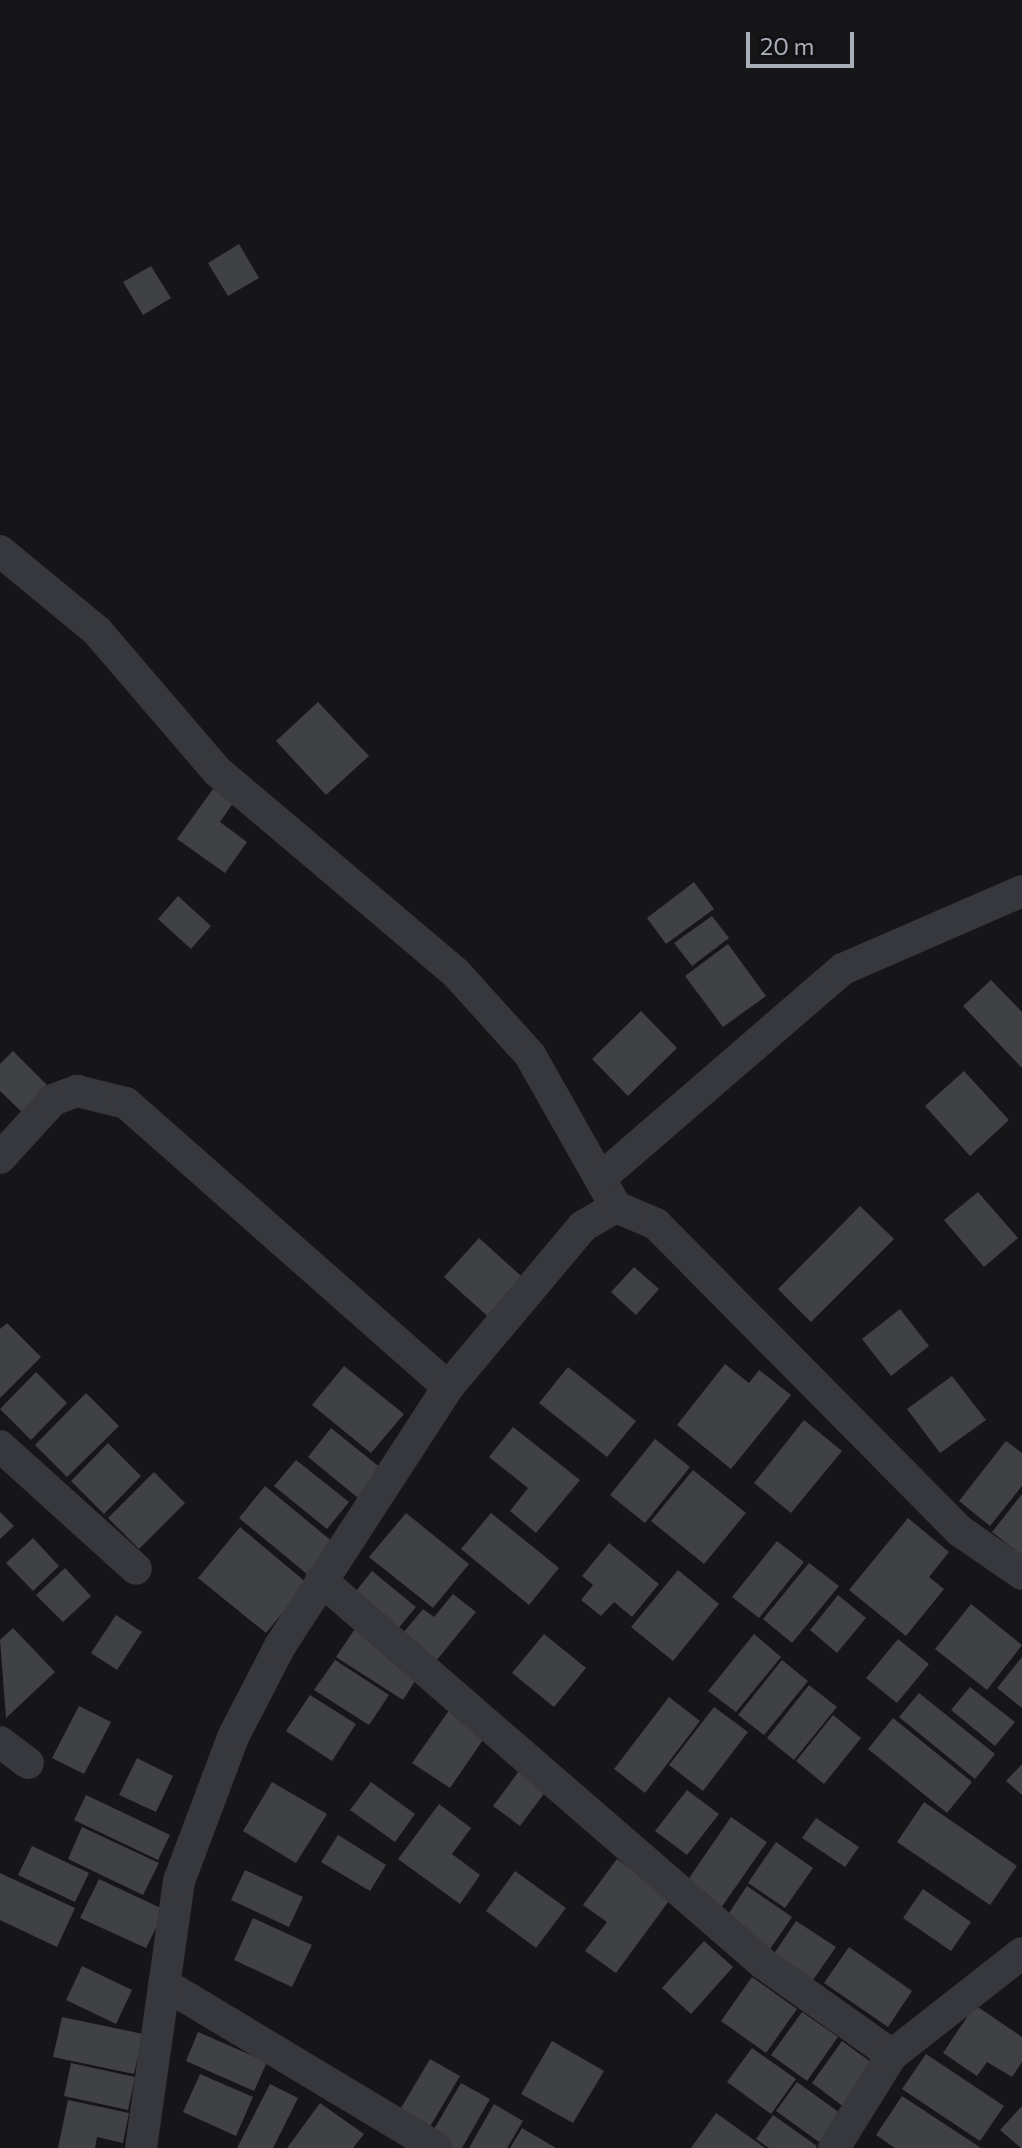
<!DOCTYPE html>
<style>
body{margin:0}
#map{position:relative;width:1022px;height:2148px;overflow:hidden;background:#161618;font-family:Commissioner,sans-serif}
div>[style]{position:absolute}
.building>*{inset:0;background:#404145}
.street>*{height:32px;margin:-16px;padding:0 16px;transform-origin:16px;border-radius:16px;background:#37383d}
span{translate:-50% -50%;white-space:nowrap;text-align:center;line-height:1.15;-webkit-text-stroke:7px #111113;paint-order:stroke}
.scale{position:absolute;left:746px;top:32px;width:108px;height:36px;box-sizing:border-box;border:4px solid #a8adb8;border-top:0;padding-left:10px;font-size:24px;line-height:28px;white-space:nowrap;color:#a8adb8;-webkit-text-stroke:6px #111113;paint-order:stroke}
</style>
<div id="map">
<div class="building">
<div style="clip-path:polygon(239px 244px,259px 278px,228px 296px,208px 263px)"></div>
<div style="clip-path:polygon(151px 266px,171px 298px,143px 315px,123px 282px)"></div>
<div style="clip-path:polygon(318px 702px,369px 756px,326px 795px,276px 741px)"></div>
<div style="clip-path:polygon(213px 789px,233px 803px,220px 822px,247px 842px,225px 873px,177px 839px)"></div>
<div style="clip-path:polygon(694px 882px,714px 909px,666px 944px,647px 918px)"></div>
<div style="clip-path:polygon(178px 896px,211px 926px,191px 949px,158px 919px)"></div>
<div style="clip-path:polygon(712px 916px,729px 938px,692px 966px,674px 943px)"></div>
<div style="clip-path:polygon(728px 944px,766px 996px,723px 1027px,685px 976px)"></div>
<div style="clip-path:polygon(991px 980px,1022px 1012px,1022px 1068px,963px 1006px)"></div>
<div style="clip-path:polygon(641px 1011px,677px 1048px,628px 1096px,592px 1059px)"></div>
<div style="clip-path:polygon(13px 1051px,50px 1088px,24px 1114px,0 1091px,0 1064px)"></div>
<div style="clip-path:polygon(964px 1071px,1009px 1120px,970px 1156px,925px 1106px)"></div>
<div style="clip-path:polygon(978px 1192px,1018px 1238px,984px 1267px,944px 1220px)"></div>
<div style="clip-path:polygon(860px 1206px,894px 1239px,811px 1322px,778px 1289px)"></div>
<div style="clip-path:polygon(479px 1238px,529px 1283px,494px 1322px,444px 1277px)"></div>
<div style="clip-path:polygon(634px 1267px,659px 1289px,636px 1315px,611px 1292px)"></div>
<div style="clip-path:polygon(900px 1309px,929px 1346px,891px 1376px,862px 1339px)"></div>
<div style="clip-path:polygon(7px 1323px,41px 1357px,0 1398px,0 1329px)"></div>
<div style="clip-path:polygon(725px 1364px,749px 1383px,759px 1370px,791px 1395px,731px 1469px,677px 1425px)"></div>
<div style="clip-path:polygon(344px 1366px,404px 1414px,371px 1453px,312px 1405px)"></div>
<div style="clip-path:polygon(568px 1367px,636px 1421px,607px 1457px,539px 1403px)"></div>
<div style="clip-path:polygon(36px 1372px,67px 1403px,31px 1440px,0 1409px)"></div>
<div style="clip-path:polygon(952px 1376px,986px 1420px,940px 1453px,907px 1409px)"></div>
<div style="clip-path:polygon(86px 1393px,119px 1426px,67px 1477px,35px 1445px)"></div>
<div style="clip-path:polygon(804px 1420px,842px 1451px,791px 1513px,754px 1483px)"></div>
<div style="clip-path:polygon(513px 1427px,580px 1480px,536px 1533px,510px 1511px,528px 1488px,489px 1457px)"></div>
<div style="clip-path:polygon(331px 1428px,387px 1473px,363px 1502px,308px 1457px)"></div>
<div style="clip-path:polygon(655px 1439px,690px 1467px,645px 1523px,610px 1495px)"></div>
<div style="clip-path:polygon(1006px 1441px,1022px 1453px,1022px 1486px,990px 1526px,959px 1501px)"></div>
<div style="clip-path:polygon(108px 1443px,141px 1476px,104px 1514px,71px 1481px)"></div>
<div style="clip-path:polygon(296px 1460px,349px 1502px,327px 1529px,274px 1486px)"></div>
<div style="clip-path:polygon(693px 1470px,746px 1513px,704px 1564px,651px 1521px)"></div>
<div style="clip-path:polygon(154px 1472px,185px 1503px,139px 1549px,108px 1518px)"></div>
<div style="clip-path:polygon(265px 1486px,339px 1547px,313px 1579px,239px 1518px)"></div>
<div style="clip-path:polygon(1022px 1494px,1022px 1555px,992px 1532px)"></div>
<div style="clip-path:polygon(0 1512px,14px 1526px,0 1539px)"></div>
<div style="clip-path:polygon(406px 1513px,469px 1564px,433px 1608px,369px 1557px)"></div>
<div style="clip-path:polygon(491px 1513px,559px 1568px,529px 1605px,461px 1549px)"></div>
<div style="clip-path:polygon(908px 1518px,949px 1552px,929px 1577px,944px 1589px,906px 1636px,849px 1590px)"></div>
<div style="clip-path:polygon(240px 1527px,307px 1583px,266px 1633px,198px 1578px)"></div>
<div style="clip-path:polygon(33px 1538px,59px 1566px,33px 1591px,6px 1563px)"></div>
<div style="clip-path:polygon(777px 1541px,804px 1562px,759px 1618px,732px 1597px)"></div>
<div style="clip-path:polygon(609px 1543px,659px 1584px,632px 1617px,614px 1602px,601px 1616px,581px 1600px,593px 1585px,582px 1576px)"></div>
<div style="clip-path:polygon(809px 1563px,839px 1586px,792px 1643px,763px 1619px)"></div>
<div style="clip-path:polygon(65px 1568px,91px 1596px,63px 1622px,36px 1595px)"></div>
<div style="clip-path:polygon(678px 1570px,719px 1604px,673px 1661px,631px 1627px)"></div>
<div style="clip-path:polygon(372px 1571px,416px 1607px,396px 1631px,352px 1596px)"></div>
<div style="clip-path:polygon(453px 1594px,476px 1612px,432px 1666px,398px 1639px,423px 1609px,434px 1617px)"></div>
<div style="clip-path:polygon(838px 1595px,866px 1618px,837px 1653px,810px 1630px)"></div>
<div style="clip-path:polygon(971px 1604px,1022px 1645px,987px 1690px,935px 1649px)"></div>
<div style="clip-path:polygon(116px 1615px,142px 1632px,117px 1670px,91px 1653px)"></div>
<div style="clip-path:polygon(356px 1627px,422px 1670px,403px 1700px,336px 1657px)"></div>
<div style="clip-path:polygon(13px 1628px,55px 1672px,6px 1718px,0 1640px)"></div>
<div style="clip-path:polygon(544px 1634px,586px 1668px,554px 1707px,512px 1673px)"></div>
<div style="clip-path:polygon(754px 1634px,781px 1657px,736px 1712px,708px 1691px)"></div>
<div style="clip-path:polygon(898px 1639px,929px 1664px,897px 1703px,866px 1678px)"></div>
<div style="clip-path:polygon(1022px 1657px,1022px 1708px,997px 1688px)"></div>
<div style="clip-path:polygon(335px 1660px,389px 1695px,369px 1725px,314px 1690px)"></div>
<div style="clip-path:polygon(782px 1660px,808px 1681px,764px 1735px,738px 1715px)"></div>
<div style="clip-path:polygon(809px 1685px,837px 1707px,794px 1760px,767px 1738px)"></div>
<div style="clip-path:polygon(970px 1687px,1015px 1722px,995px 1746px,951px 1710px)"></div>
<div style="clip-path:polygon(919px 1693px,995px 1754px,975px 1779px,899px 1717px)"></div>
<div style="clip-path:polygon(310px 1695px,356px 1724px,332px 1761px,286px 1731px)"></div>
<div style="clip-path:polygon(669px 1697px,700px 1721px,645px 1793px,614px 1769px)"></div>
<div style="clip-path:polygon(79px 1706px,111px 1722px,84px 1774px,52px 1758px)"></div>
<div style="clip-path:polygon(714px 1707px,748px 1732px,703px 1791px,669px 1765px)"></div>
<div style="clip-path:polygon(450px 1709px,487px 1734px,450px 1788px,412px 1763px)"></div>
<div style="clip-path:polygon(833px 1715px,861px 1738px,824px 1784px,796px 1761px)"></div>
<div style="clip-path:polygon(893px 1718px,972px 1782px,947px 1813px,868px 1749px)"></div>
<div style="clip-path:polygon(137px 1758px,173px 1776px,156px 1812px,119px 1795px)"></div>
<div style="clip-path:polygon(1022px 1764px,1022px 1795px,1006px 1781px)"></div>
<div style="clip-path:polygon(522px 1767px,549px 1787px,520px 1826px,493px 1806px)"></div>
<div style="clip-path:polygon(272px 1782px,327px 1814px,296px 1863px,243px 1831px)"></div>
<div style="clip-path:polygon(371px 1782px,415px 1814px,395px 1842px,350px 1810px)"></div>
<div style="clip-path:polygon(687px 1790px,719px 1814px,687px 1855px,655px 1831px)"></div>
<div style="clip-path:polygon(86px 1795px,170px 1835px,158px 1860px,74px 1820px)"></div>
<div style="clip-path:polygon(924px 1802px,1017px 1866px,990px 1905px,897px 1842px)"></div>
<div style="clip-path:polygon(439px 1804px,471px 1828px,452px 1854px,480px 1875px,460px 1904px,398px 1859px)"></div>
<div style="clip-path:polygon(731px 1817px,767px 1842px,721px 1908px,685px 1884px)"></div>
<div style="clip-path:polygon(816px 1818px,859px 1847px,845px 1867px,802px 1838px)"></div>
<div style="clip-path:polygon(82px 1827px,159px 1863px,143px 1895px,68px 1859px)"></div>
<div style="clip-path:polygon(338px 1835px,386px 1865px,370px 1891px,321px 1862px)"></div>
<div style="clip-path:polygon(776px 1842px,813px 1868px,785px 1908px,748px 1883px)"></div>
<div style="clip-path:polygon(32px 1846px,89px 1873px,75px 1902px,18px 1875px)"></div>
<div style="clip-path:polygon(617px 1859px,671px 1898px,616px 1973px,585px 1951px,607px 1922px,583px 1905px)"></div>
<div style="clip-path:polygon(245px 1870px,303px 1897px,289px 1927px,231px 1900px)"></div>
<div style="clip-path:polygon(515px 1871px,566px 1908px,536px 1948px,486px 1911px)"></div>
<div style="clip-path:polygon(0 1873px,75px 1908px,57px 1947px,0 1920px)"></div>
<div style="clip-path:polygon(99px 1879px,165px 1910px,146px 1948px,80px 1918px)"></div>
<div style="clip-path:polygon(747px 1886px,792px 1917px,768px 1952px,723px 1922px)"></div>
<div style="clip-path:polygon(923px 1889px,971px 1922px,951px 1951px,903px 1918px)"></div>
<div style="clip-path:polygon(253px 1918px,312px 1945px,292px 1987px,234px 1960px)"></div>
<div style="clip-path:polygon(796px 1921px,836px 1947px,808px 1987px,769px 1961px)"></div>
<div style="clip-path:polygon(704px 1941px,733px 1967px,691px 2014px,662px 1988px)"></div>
<div style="clip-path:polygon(849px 1947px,912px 1991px,888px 2027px,824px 1983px)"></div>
<div style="clip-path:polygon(82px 1966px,132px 1990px,116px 2024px,66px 2000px)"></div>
<div style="clip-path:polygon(752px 1977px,797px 2009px,766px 2053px,721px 2021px)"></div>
<div style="clip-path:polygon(975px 2005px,1022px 2037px,1022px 2062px,1012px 2077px,987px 2062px,977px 2076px,943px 2053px)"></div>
<div style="clip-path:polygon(802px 2012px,838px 2037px,807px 2081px,771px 2055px)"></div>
<div style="clip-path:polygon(62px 2017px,143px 2034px,134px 2074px,53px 2057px)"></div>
<div style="clip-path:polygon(198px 2032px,267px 2062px,254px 2091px,186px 2061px)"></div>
<div style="clip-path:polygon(552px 2041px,604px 2071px,573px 2123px,521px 2094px)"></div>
<div style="clip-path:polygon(842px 2041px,875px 2065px,844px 2107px,812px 2083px)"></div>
<div style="clip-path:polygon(752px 2048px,796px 2079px,771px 2114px,727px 2082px)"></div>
<div style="clip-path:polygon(926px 2054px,1004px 2106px,980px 2141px,902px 2089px)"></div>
<div style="clip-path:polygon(430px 2059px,460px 2076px,425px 2135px,395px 2118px)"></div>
<div style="clip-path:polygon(71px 2063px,135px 2077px,128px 2110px,64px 2096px)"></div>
<div style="clip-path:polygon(200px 2074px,253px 2097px,236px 2136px,183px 2112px)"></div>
<div style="clip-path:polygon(797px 2082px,840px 2113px,819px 2142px,776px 2111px)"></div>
<div style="clip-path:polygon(461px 2083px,490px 2099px,462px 2148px,450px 2148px,430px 2136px)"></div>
<div style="clip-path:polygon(270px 2084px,298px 2098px,273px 2148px,237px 2148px)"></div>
<div style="clip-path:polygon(902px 2096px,981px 2148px,895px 2148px,876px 2135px)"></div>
<div style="clip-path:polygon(68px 2100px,129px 2113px,123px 2143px,97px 2137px,95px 2148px,58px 2148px)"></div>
<div style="clip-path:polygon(320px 2103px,364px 2134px,353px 2148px,287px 2148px)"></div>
<div style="clip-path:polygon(494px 2104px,523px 2121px,507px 2148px,469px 2148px)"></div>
<div style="clip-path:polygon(1022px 2106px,1022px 2148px,1021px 2148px,1000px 2130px)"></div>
<div style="clip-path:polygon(716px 2113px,765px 2148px,691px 2148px)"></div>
<div style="clip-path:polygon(773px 2115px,817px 2146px,816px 2148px,769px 2148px,756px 2139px)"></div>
<div style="clip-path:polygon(522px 2128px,556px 2148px,510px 2148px)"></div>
</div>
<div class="street">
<div style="left:0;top:551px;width:126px;rotate:39.5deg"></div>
<div style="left:97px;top:631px;width:184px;rotate:49.4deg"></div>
<div style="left:217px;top:771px;width:313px;rotate:40.2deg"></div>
<div style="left:456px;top:973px;width:110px;rotate:47.9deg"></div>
<div style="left:530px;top:1055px;width:175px;rotate:60.5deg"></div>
<div style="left:0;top:1158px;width:79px;rotate:-47.6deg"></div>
<div style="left:53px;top:1100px;width:26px;rotate:-21deg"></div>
<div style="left:77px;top:1091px;width:50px;rotate:13.8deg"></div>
<div style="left:126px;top:1103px;width:429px;rotate:41.4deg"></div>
<div style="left:603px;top:1176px;width:317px;rotate:-40.8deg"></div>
<div style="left:843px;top:969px;width:195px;rotate:-23.5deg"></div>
<div style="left:0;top:1446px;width:183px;rotate:42.1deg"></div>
<div style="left:321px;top:1580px;width:586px;rotate:40.92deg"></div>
<div style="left:764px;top:1964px;width:157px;rotate:35.4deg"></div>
<div style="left:0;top:1742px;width:35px;rotate:37deg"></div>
<div style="left:164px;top:1984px;width:318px;rotate:31deg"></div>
<div style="left:141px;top:2148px;width:270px;rotate:-81.9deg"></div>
<div style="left:179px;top:1881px;width:154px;rotate:-69.4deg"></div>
<div style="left:233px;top:1737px;width:102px;rotate:-62.7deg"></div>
<div style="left:280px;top:1646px;width:309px;rotate:-57deg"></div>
<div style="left:448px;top:1387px;width:210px;rotate:-50deg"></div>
<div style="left:583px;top:1226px;width:38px;rotate:-30deg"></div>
<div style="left:616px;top:1207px;width:43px;rotate:23deg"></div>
<div style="left:656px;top:1224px;width:432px;rotate:45.3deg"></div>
<div style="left:960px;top:1531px;width:75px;rotate:34.7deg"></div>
<div style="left:834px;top:2148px;width:110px;rotate:-58.1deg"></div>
<div style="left:892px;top:2055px;width:165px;rotate:-38.1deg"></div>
</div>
<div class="scale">20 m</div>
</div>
